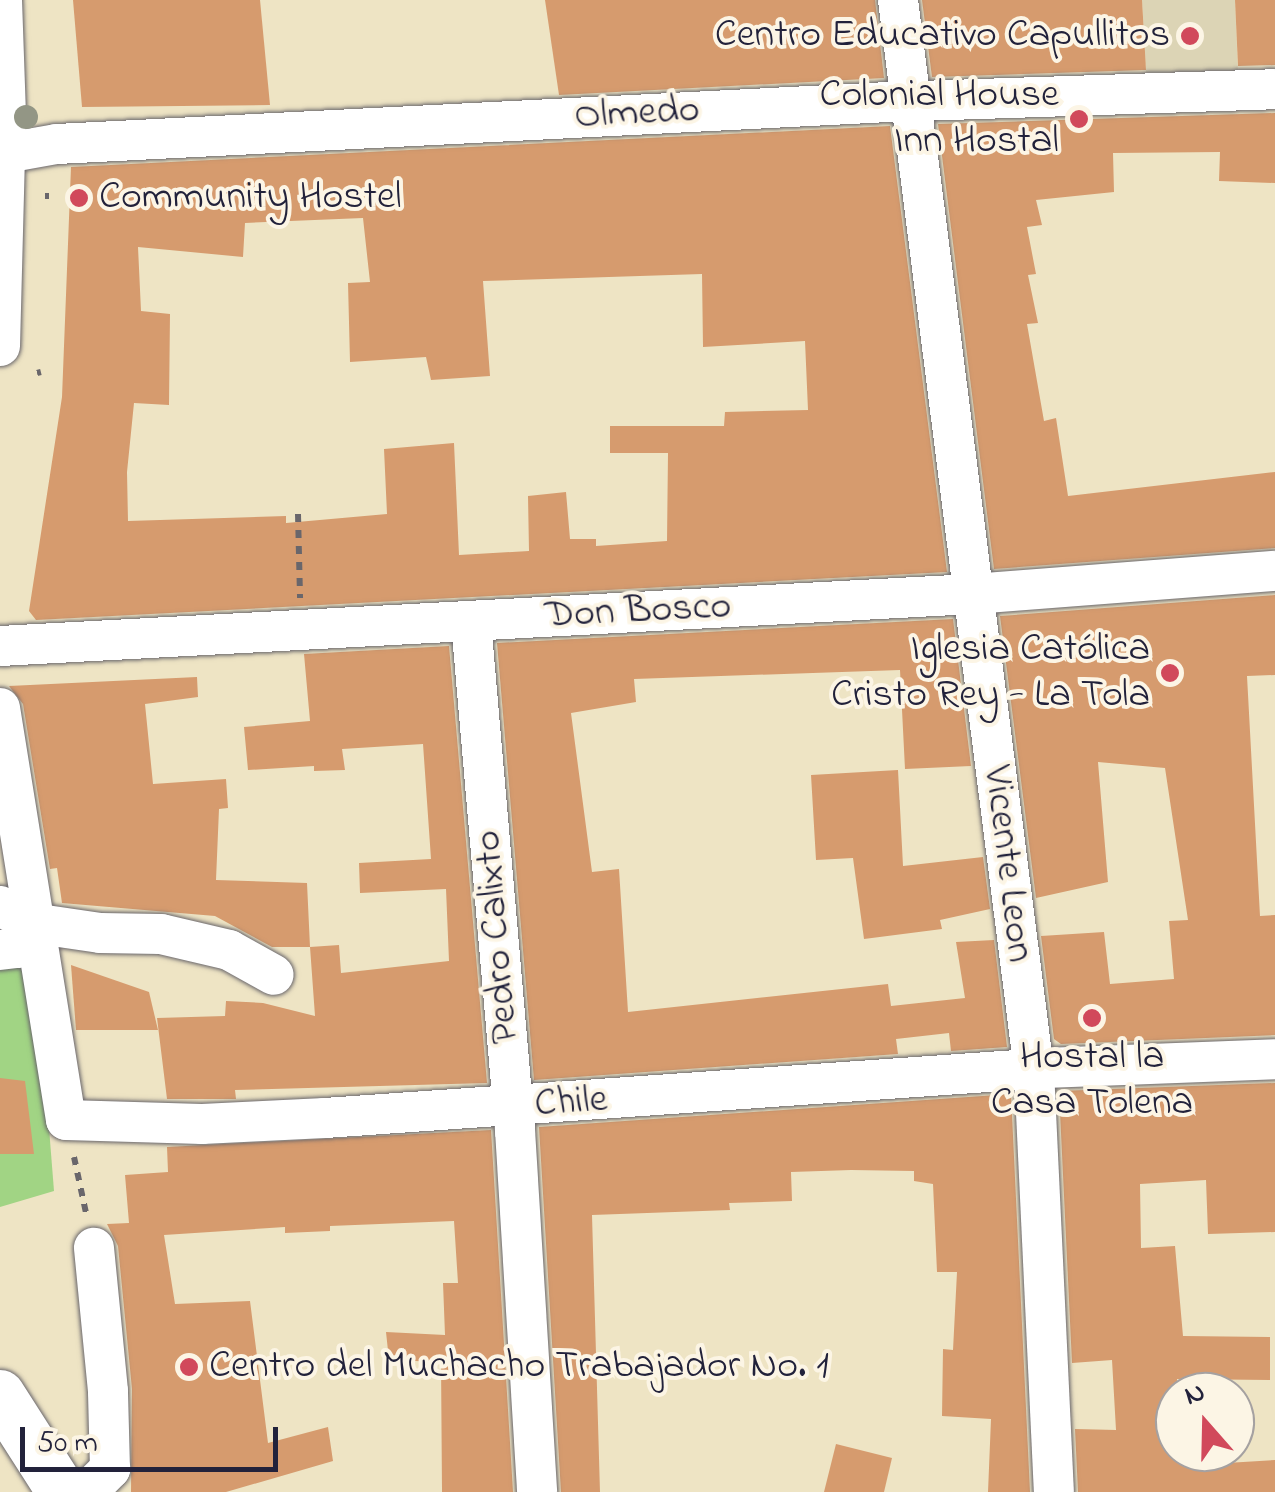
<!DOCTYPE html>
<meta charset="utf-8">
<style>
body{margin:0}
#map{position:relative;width:1275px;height:1492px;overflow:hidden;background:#eee4c4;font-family:"Indie Flower",sans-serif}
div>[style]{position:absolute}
.built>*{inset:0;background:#dcd4b5}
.green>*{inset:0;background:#a1d484}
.building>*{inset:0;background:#d69b6e}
.path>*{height:6px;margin-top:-3px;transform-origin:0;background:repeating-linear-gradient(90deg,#69666b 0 8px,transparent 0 16px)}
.roads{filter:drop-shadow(0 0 2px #69666b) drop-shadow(0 0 2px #69666b)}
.minor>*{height:40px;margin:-20px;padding:0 20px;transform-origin:20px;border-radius:20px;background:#fff}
.major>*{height:50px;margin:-25px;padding:0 25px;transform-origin:25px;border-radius:25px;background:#fff}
.trees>*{width:24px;height:24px;margin:-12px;border-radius:50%;background:#939685}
.dots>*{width:28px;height:28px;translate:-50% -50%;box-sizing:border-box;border:5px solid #fcf5e5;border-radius:50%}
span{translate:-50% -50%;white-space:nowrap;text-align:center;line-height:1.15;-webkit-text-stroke:8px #fcf5e5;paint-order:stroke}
.poi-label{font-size:40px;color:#22223b}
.right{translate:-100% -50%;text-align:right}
.left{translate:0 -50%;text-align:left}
.street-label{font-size:40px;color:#22223b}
.north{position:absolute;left:1155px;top:1372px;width:100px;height:100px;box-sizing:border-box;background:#fcf5e5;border:2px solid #a5a1a1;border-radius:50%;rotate:340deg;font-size:28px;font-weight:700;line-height:40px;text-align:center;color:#22223b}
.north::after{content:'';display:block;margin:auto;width:35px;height:45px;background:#d1495b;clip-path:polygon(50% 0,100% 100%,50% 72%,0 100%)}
.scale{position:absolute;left:20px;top:1427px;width:258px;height:45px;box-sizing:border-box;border:5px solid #22223b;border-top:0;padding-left:12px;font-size:30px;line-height:35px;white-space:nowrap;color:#22223b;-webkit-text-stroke:8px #fcf5e5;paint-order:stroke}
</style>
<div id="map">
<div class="built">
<div style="clip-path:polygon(1142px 0,1235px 0,1238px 72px,1146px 72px)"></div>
</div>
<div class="green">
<div style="clip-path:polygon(36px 964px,54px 1191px,0 1207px,0 967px)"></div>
</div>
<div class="building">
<div style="clip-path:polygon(73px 0,260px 0,270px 105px,82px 107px)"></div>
<div style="clip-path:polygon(545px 0,875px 0,884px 78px,559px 95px)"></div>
<div style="clip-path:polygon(922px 0,1142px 0,1146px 70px,932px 77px)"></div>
<div style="clip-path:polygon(1235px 0,1275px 0,1275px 65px,1238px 66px)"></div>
<div style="clip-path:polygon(1275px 113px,1275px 183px,1219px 181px,1220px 152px,1113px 153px,1114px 192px,1036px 200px,1042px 225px,1027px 227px,1036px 274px,1028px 275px,1038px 323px,1027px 324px,1044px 421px,1056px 418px,1068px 496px,1275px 472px,1275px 548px,994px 569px,938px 124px)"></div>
<div style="clip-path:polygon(evenodd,890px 126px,947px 572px,36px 620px,29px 611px,62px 397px,71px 167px,890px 126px,363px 218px,370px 282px,348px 283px,350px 362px,426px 357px,431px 380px,490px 376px,483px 281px,702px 274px,703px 347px,805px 341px,808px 410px,725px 412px,724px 426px,610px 426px,610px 453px,668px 453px,667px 541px,596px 546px,596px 539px,570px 539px,566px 492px,528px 496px,529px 551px,459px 555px,454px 443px,384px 449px,387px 514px,286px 523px,286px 516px,128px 521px,127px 472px,134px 403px,169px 405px,170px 314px,141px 311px,138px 247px,243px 257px,245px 223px,363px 218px)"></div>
<div style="clip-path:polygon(1275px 595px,1275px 675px,1247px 676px,1260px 916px,1275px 915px,1275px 1035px,1061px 1044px,1054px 1039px,1041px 936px,1104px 932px,1110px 984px,1174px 979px,1169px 921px,1188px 920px,1165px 768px,1098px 762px,1108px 882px,1036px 898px,1000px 616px)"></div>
<div style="clip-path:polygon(953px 619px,971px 766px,905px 769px,900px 670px,634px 679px,636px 702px,571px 713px,592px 872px,619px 869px,628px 1012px,888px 984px,891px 1006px,965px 998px,956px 942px,994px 940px,1007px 1047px,951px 1051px,949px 1033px,896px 1039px,898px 1054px,534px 1080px,497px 643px)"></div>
<div style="clip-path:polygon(449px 646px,487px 1083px,235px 1090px,236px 1099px,167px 1099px,157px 1018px,225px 1016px,226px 1001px,263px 1003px,315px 1016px,310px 947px,339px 945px,341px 973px,449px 961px,446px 889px,360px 893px,359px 863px,431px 859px,423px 744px,342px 749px,345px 770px,314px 771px,314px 766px,248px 770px,244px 727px,310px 721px,304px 654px)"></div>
<div style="clip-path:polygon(197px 677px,198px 697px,145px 704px,153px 784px,226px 779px,228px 808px,219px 809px,216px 880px,307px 883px,310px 947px,272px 947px,215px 916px,62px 903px,57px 868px,50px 869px,23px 704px,9px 686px)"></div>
<div style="clip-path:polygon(898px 770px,903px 866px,983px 857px,990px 909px,940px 920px,942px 929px,864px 939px,853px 858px,816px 860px,811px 775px)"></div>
<div style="clip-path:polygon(71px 965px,149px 992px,158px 1030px,76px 1030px)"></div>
<div style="clip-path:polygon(0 1078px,25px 1081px,34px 1154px,0 1154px)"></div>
<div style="clip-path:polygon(1275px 1083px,1275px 1232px,1208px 1234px,1206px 1180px,1140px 1184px,1141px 1248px,1175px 1246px,1183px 1336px,1270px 1337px,1270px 1380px,1177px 1379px,1175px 1452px,1182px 1452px,1183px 1462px,1210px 1464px,1275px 1460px,1275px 1492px,1078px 1492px,1075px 1429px,1116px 1430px,1112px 1360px,1072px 1363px,1059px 1091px)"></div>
<div style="clip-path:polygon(1011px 1094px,1030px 1492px,988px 1492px,991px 1419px,942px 1416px,943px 1349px,953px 1350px,957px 1272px,937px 1272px,933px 1184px,914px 1181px,914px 1171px,851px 1170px,791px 1172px,792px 1201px,729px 1203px,730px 1210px,592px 1215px,600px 1492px,561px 1492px,539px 1127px)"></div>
<div style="clip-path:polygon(491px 1130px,513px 1492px,442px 1492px,441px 1362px,389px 1360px,386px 1332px,445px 1335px,443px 1283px,458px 1283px,454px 1221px,330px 1226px,330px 1231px,285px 1233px,285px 1227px,164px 1235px,175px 1304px,250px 1301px,268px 1443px,328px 1427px,333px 1461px,226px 1492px,131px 1492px,132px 1389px,118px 1246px,107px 1224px,129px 1223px,125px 1175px,168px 1172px,167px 1147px)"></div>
<div style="clip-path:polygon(836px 1444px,892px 1458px,884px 1492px,824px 1492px)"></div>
</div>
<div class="path">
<div style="left:45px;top:196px;width:4px"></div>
<div style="left:37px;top:373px;width:4px;rotate:-14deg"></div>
<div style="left:298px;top:514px;width:84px;rotate:88.6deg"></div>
<div style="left:74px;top:1157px;width:57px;rotate:77.9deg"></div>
</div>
<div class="roads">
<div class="minor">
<div style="left:898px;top:0;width:1079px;rotate:82.76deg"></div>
<div style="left:1034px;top:1070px;width:422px;rotate:87.3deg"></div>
<div style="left:0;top:154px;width:58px;rotate:-10deg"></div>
<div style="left:57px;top:144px;width:833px;rotate:-2.89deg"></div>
<div style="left:889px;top:102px;width:386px;rotate:-1.9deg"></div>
<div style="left:0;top:346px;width:231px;rotate:-88.5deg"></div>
<div style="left:6px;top:115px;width:115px;rotate:-92deg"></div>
<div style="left:471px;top:622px;width:510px;rotate:85.05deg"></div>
<div style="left:515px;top:1130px;width:363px;rotate:86.5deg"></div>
<div style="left:0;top:646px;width:974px;rotate:-3.06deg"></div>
<div style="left:973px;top:594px;width:303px;rotate:-4.4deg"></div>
<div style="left:0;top:708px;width:417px;rotate:80.9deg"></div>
<div style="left:66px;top:1120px;width:136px;rotate:1.7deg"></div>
<div style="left:202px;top:1124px;width:123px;rotate:-2.8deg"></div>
<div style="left:325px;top:1118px;width:722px;rotate:-3.97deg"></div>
<div style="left:1045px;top:1068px;width:230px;rotate:-2.2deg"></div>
<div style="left:0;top:906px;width:36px;rotate:28deg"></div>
<div style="left:32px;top:923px;width:69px;rotate:8.4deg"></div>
<div style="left:100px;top:933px;width:61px;rotate:0.9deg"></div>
<div style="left:161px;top:934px;width:70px;rotate:13.2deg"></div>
<div style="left:229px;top:950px;width:51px;rotate:29.1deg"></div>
<div style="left:0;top:950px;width:17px;rotate:-7deg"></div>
<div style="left:17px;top:948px;width:29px;rotate:-59deg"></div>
<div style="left:87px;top:1492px;width:33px;rotate:-45deg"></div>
<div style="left:110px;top:1469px;width:78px;rotate:-91.5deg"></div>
<div style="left:108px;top:1391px;width:144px;rotate:-95.6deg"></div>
</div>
<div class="major">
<div style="left:0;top:1395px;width:115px;rotate:57.4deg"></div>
</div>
</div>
<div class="trees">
<div style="left:26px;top:117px"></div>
</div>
<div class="dots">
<div style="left:1190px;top:36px;background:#d1495b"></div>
<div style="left:1079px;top:119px;background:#d1495b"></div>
<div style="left:79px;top:198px;background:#d1495b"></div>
<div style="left:1170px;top:673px;background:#d1495b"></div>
<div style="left:1092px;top:1018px;background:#d1495b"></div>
<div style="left:189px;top:1367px;background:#d1495b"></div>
</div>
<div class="poi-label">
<span class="right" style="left:1170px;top:36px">Centro Educativo Capullitos</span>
<span class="right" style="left:1059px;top:119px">Colonial House<br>Inn Hostal</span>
<span class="left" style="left:99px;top:198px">Community Hostel</span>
<span class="right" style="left:1150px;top:673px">Iglesia Católica<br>Cristo Rey - La Tola</span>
<span style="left:1092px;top:1081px">Hostal la<br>Casa Tolena</span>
<span class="left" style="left:209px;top:1367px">Centro del Muchacho Trabajador No. 1</span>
</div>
<div class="street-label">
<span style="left:637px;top:114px;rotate:-3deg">Olmedo</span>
<span style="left:638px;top:612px;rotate:-3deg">Don Bosco</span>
<span style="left:1007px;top:864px;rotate:83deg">Vicente Leon</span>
<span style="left:498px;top:937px;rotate:-95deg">Pedro Calixto</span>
<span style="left:571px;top:1103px;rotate:-4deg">Chile</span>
</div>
<div class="north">N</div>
<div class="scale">50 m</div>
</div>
